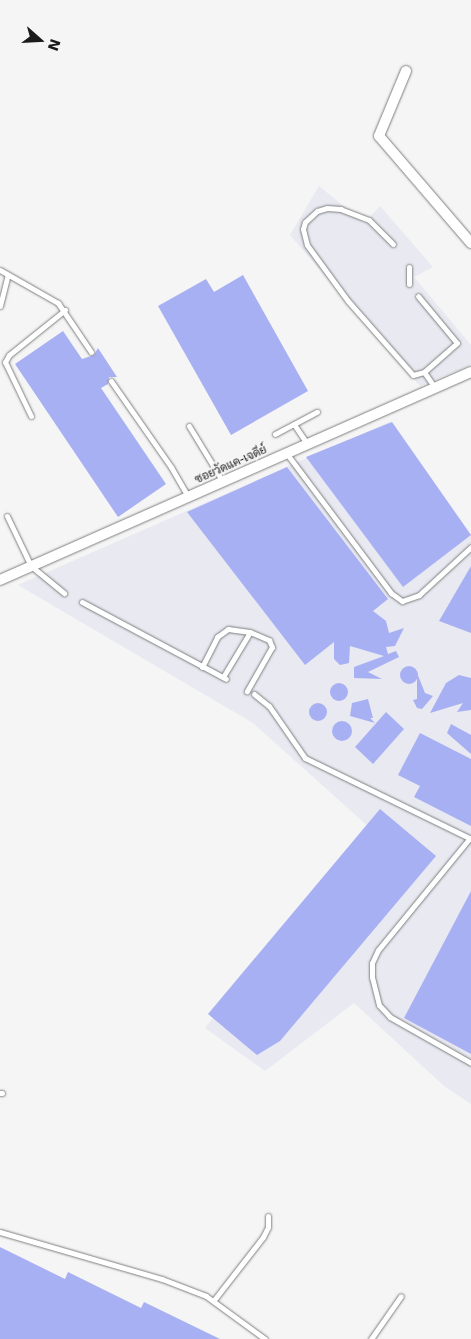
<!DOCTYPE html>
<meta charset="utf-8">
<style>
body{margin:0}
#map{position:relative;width:471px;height:1339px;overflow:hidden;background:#f5f5f6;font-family:"DejaVu Sans",Sarabun,sans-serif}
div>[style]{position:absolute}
.built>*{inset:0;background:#e8e9f1}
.building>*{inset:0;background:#a8b0f4}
.round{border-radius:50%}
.roads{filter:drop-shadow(0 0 1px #7d7e7e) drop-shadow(0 0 1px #7d7e7e)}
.service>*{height:5px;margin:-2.5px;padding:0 2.5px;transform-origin:2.5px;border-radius:2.5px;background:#fff}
.minor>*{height:10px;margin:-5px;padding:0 5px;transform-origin:5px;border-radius:5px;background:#fff}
span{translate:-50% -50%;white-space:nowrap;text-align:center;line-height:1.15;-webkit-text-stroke:4px #f5f5f6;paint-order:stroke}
.street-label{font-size:12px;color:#1b1b1c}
.north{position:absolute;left:15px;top:15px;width:50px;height:50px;-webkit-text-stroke:4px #f5f5f6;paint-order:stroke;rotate:109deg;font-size:14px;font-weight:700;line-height:20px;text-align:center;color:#1b1b1c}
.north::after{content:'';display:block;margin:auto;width:18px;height:22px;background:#1b1b1c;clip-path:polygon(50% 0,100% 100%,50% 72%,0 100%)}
</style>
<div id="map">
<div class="built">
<div style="clip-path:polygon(319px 186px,364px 223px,380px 206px,433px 267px,414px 277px,471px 345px,471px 365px,420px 386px,290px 235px)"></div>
<div style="clip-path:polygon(389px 422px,471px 535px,471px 1104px,444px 1086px,354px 1003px,265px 1071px,205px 1028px,370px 828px,253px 723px,18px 585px)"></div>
</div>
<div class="building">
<div style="clip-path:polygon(243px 275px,308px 391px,231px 435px,158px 306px,206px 279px,214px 292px)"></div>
<div style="clip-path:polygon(63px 331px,82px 359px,94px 355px,98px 348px,117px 377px,109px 377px,108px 384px,101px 388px,166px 484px,118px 517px,15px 364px)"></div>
<div style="clip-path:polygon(392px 422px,471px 535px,403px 587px,306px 457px)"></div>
<div style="clip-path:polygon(287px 467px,388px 599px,373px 611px,386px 621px,389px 633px,404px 628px,395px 646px,386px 647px,388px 654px,396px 651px,399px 657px,368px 672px,382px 679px,354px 678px,354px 667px,384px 656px,350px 646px,349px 663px,340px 665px,334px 659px,334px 642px,305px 665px,187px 512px)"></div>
<div style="clip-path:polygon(471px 566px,471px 633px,439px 621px)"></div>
<div class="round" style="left:400px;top:666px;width:18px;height:18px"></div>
<div style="clip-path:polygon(417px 673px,425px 693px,433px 696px,422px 709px,417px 708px,413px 700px,417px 699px)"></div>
<div style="clip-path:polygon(459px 675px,471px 678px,471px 710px,457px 712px,463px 703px,430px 713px,446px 683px)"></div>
<div class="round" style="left:330px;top:683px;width:18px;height:18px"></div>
<div style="clip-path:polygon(368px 699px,373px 718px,370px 718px,375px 723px,350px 716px,352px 703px)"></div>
<div class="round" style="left:309px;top:703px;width:18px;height:18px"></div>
<div style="clip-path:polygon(386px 712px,404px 729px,373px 764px,355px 747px)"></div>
<div class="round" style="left:332px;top:721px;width:20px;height:20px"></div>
<div style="clip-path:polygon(451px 724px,471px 735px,471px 754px,447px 733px)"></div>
<div style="clip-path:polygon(420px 733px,471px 759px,471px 826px,414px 797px,420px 786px,398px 775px)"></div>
<div style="clip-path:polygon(380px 809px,436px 856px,280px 1041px,257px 1055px,208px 1014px)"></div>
<div style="clip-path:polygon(471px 891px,471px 1054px,404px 1018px)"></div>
<div style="clip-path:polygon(0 1247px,65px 1279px,68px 1272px,141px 1308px,144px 1302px,220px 1339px,0 1339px)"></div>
</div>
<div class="roads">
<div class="service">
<div style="left:393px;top:244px;width:34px;rotate:-135deg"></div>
<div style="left:369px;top:220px;width:30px;rotate:-159deg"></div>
<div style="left:341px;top:209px;width:14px;rotate:-176deg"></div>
<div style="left:327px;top:208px;width:10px;rotate:163deg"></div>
<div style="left:317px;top:211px;width:16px;rotate:137deg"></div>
<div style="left:305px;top:222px;width:7px;rotate:106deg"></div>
<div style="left:303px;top:229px;width:16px;rotate:76deg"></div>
<div style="left:307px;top:245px;width:69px;rotate:53.8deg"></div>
<div style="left:348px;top:301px;width:98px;rotate:48.7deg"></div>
<div style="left:413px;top:375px;width:11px;rotate:-15deg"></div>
<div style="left:424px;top:372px;width:44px;rotate:-41.3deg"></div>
<div style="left:457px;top:343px;width:61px;rotate:-129.7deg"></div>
<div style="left:409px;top:267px;width:17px;rotate:90deg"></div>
<div style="left:0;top:270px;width:67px;rotate:29.6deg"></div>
<div style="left:58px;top:303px;width:59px;rotate:56deg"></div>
<div style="left:0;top:306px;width:32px;rotate:-76deg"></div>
<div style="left:424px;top:372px;width:19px;rotate:55deg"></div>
<div style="left:111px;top:381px;width:105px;rotate:55.1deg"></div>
<div style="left:171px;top:467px;width:34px;rotate:60deg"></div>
<div style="left:31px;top:416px;width:60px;rotate:-115.7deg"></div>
<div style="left:5px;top:362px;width:8px;rotate:-60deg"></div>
<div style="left:9px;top:355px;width:72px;rotate:-38.8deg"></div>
<div style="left:189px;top:426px;width:66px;rotate:58.7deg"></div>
<div style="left:275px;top:434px;width:21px;rotate:-28deg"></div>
<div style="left:308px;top:445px;width:25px;rotate:-124deg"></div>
<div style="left:294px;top:424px;width:26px;rotate:-28deg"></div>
<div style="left:287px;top:454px;width:174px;rotate:53.2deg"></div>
<div style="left:391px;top:593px;width:14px;rotate:36deg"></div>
<div style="left:402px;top:601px;width:18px;rotate:-19deg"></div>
<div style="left:419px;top:595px;width:71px;rotate:-42.7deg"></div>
<div style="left:7px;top:516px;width:55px;rotate:64.4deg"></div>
<div style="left:31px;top:566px;width:43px;rotate:39.3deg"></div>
<div style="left:82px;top:602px;width:163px;rotate:28.1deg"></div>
<div style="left:202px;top:667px;width:34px;rotate:-63deg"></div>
<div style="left:217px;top:637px;width:14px;rotate:-36deg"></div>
<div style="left:228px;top:629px;width:22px;rotate:8deg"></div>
<div style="left:250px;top:632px;width:21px;rotate:23deg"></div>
<div style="left:269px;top:640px;width:8px;rotate:67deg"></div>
<div style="left:272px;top:647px;width:51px;rotate:119.6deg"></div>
<div style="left:223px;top:677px;width:52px;rotate:-59deg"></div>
<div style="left:254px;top:694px;width:19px;rotate:39deg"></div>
<div style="left:269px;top:706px;width:63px;rotate:55.3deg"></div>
<div style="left:305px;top:758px;width:185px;rotate:26deg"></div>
<div style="left:469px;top:839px;width:144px;rotate:129.3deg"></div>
<div style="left:378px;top:950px;width:14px;rotate:115deg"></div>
<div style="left:372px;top:963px;width:14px;rotate:90deg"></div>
<div style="left:372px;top:977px;width:29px;rotate:76deg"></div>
<div style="left:379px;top:1005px;width:16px;rotate:47deg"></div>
<div style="left:390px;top:1017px;width:93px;rotate:29.6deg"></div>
<div style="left:0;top:1093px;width:2px"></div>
<div style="left:0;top:1232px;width:169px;rotate:16.2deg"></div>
<div style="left:162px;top:1279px;width:47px;rotate:21.1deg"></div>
<div style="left:206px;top:1296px;width:73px;rotate:36.1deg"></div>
<div style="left:214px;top:1300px;width:80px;rotate:-52.1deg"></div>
<div style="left:263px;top:1237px;width:11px;rotate:-63deg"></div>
<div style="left:268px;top:1227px;width:11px;rotate:-90deg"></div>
<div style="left:371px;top:1339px;width:52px;rotate:-55.1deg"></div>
</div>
<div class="minor">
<div style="left:406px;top:71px;width:70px;rotate:112.6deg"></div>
<div style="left:379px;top:136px;width:141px;rotate:49.3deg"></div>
<div style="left:0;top:580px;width:515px;rotate:-23.83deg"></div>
</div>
</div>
<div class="street-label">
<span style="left:231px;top:465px;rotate:-24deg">ซอยวัดแค-เจดีย์</span>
</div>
<div class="north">N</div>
</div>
